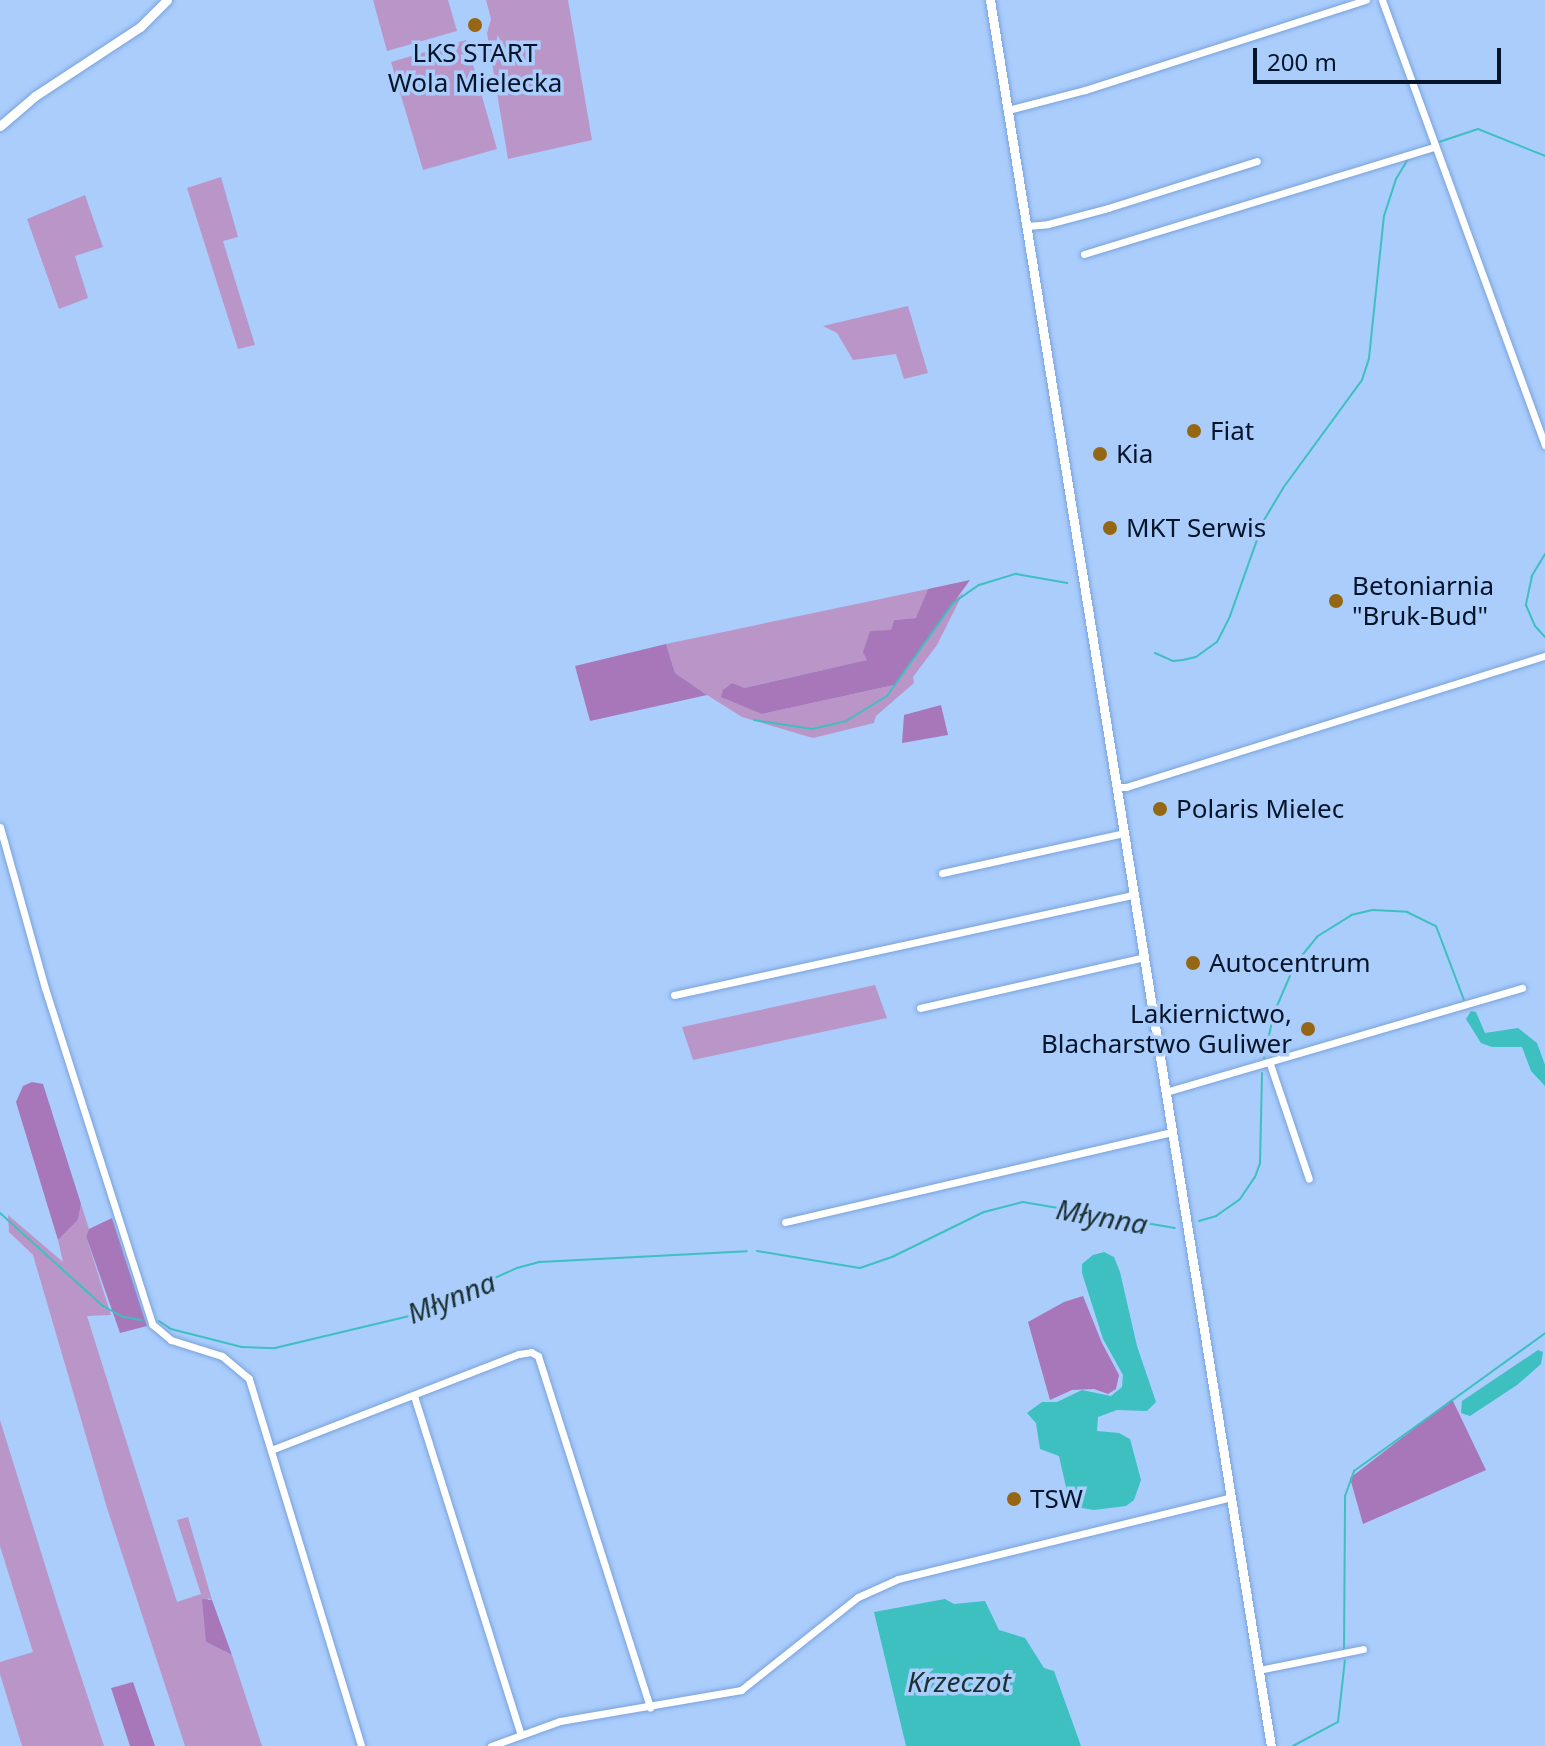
<!DOCTYPE html>
<meta charset="utf-8">
<style>
body{margin:0}
#map{position:relative;width:1545px;height:1746px;overflow:hidden;background:#aacdfc;font-family:"Noto Sans",sans-serif}
div>[style]{position:absolute}
.green>*{inset:0;background:#ba96c8}
.forest>*{inset:0;background:#a777b9}
.water>*{inset:0;background:#3ebfc0}
.stream>*{height:2px;margin:-1px;padding:0 1px;transform-origin:1px;border-radius:1px;background:#3ebfc0}
.roads{filter:drop-shadow(0 0 2px #79a2db) drop-shadow(0 0 2px #79a2db)}
.minor>*{height:7px;margin:-3.5px;padding:0 3.5px;transform-origin:3.5px;border-radius:3.5px;background:#fff}
.tertiary>*{height:9px;margin:-4.5px;padding:0 4.5px;transform-origin:4.5px;border-radius:4.5px;background:#fff}
.dots>*{width:22px;height:22px;translate:-50% -50%;box-sizing:border-box;border:4px solid #aacdfc;border-radius:50%}
span{translate:-50% -50%;white-space:nowrap;text-align:center;line-height:1.15;-webkit-text-stroke:7px #aacdfc;paint-order:stroke}
.poi-label{font-size:26px;color:#051429}
.left{translate:0 -50%;text-align:left}
.right{translate:-100% -50%;text-align:right}
.water-label{font-size:28px;color:#1b3031;font-style:italic}
.scale{position:absolute;left:1253px;top:48px;width:248px;height:36px;box-sizing:border-box;border:4px solid #051429;border-top:0;padding-left:10px;font-size:24px;line-height:28px;white-space:nowrap;color:#051429;-webkit-text-stroke:6px #aacdfc;paint-order:stroke}
</style>
<div id="map">
<div class="green">
<div style="clip-path:polygon(373px 0,448px 0,457px 31px,387px 51px)"></div>
<div style="clip-path:polygon(486px 0,568px 0,592px 140px,508px 159px,487px 33px,491px 19px)"></div>
<div style="clip-path:polygon(466px 40px,497px 149px,423px 170px,391px 62px)"></div>
<div style="clip-path:polygon(221px 177px,238px 237px,223px 241px,255px 345px,238px 349px,187px 188px)"></div>
<div style="clip-path:polygon(85px 195px,103px 247px,75px 256px,88px 298px,59px 309px,27px 219px)"></div>
<div style="clip-path:polygon(908px 306px,928px 373px,904px 379px,896px 354px,853px 360px,837px 333px,823px 326px)"></div>
<div style="clip-path:polygon(928px 589px,917px 618px,894px 620px,891px 630px,868px 637px,864px 652px,868px 660px,744px 688px,762px 714px,894px 685px,952px 602px,963px 593px,937px 645px,913px 677px,914px 683px,876px 716px,874px 723px,813px 738px,742px 717px,707px 695px,675px 673px,666px 644px)"></div>
<div style="clip-path:polygon(875px 985px,887px 1018px,693px 1060px,682px 1027px)"></div>
<div style="clip-path:polygon(81px 1204px,89px 1229px,86px 1236px,111px 1315px,87px 1316px,177px 1602px,201px 1594px,177px 1520px,188px 1517px,212px 1600px,208px 1598px,206px 1642px,232px 1655px,262px 1746px,185px 1746px,107px 1508px,33px 1255px,9px 1232px,8px 1215px,63px 1262px,58px 1240px,78px 1220px)"></div>
<div style="clip-path:polygon(0 1420px,59px 1610px,104px 1746px,22px 1746px,0 1674px,0 1662px,33px 1652px,0 1546px)"></div>
</div>
<div class="forest">
<div style="clip-path:polygon(970px 580px,894px 685px,762px 714px,721px 697px,723px 690px,732px 683px,744px 688px,867px 660px,863px 652px,870px 631px,891px 630px,894px 620px,916px 618px,928px 589px)"></div>
<div style="clip-path:polygon(666px 644px,675px 673px,707px 695px,590px 721px,575px 666px)"></div>
<div style="clip-path:polygon(941px 705px,948px 735px,902px 743px,904px 715px)"></div>
<div style="clip-path:polygon(32px 1082px,43px 1084px,81px 1204px,78px 1220px,58px 1240px,16px 1102px,23px 1086px)"></div>
<div style="clip-path:polygon(112px 1218px,147px 1326px,120px 1333px,86px 1236px,89px 1229px)"></div>
<div style="clip-path:polygon(1083px 1296px,1102px 1343px,1119px 1375px,1116px 1389px,1108px 1394px,1094px 1389px,1072px 1390px,1050px 1400px,1028px 1322px,1064px 1302px)"></div>
<div style="clip-path:polygon(1452px 1399px,1486px 1470px,1363px 1524px,1350px 1478px)"></div>
<div style="clip-path:polygon(202px 1599px,212px 1600px,232px 1655px,206px 1642px)"></div>
<div style="clip-path:polygon(133px 1682px,155px 1746px,130px 1746px,111px 1688px)"></div>
</div>
<div class="water">
<div style="clip-path:polygon(1471px 1011px,1476px 1012px,1485px 1033px,1518px 1028px,1537px 1043px,1545px 1065px,1545px 1086px,1531px 1071px,1522px 1047px,1492px 1047px,1481px 1043px,1466px 1019px)"></div>
<div style="clip-path:polygon(1104px 1252px,1114px 1257px,1120px 1272px,1137px 1346px,1156px 1402px,1147px 1411px,1117px 1410px,1098px 1417px,1097px 1431px,1119px 1433px,1130px 1439px,1141px 1480px,1134px 1500px,1126px 1506px,1094px 1510px,1076px 1507px,1068px 1496px,1059px 1456px,1040px 1449px,1036px 1423px,1027px 1413px,1042px 1402px,1057px 1402px,1082px 1390px,1111px 1396px,1122px 1387px,1123px 1375px,1103px 1339px,1082px 1273px,1082px 1264px,1093px 1255px)"></div>
<div style="clip-path:polygon(1538px 1350px,1543px 1352px,1541px 1364px,1517px 1385px,1470px 1416px,1461px 1413px,1462px 1401px)"></div>
<div style="clip-path:polygon(945px 1599px,954px 1604px,985px 1601px,999px 1630px,1025px 1638px,1044px 1668px,1054px 1671px,1081px 1746px,906px 1746px,874px 1612px)"></div>
</div>
<div class="stream">
<div style="left:1439px;top:142px;width:41px;rotate:-18.4deg"></div>
<div style="left:1478px;top:129px;width:72px;rotate:21.9deg"></div>
<div style="left:1545px;top:554px;width:26px;rotate:121deg"></div>
<div style="left:1532px;top:576px;width:30px;rotate:102deg"></div>
<div style="left:1526px;top:605px;width:23px;rotate:67deg"></div>
<div style="left:1535px;top:626px;width:15px;rotate:48deg"></div>
<div style="left:1155px;top:653px;width:20px;rotate:24deg"></div>
<div style="left:1173px;top:661px;width:10px;rotate:-6deg"></div>
<div style="left:1183px;top:660px;width:13px;rotate:-13deg"></div>
<div style="left:1196px;top:657px;width:26px;rotate:-36deg"></div>
<div style="left:1217px;top:642px;width:29px;rotate:-63deg"></div>
<div style="left:1230px;top:616px;width:102px;rotate:-70.5deg"></div>
<div style="left:1264px;top:520px;width:37px;rotate:-59deg"></div>
<div style="left:1283px;top:488px;width:134px;rotate:-53.8deg"></div>
<div style="left:1362px;top:380px;width:23px;rotate:-72deg"></div>
<div style="left:1369px;top:358px;width:143px;rotate:-84deg"></div>
<div style="left:1384px;top:216px;width:39px;rotate:-72deg"></div>
<div style="left:1396px;top:179px;width:23px;rotate:-59deg"></div>
<div style="left:754px;top:720px;width:59px;rotate:8.8deg"></div>
<div style="left:812px;top:729px;width:35px;rotate:-13deg"></div>
<div style="left:846px;top:721px;width:48px;rotate:-31.4deg"></div>
<div style="left:887px;top:696px;width:114px;rotate:-54.6deg"></div>
<div style="left:953px;top:603px;width:32px;rotate:-35deg"></div>
<div style="left:979px;top:585px;width:39px;rotate:-17deg"></div>
<div style="left:1016px;top:574px;width:52px;rotate:10deg"></div>
<div style="left:1264px;top:1058px;width:46px;rotate:-77.5deg"></div>
<div style="left:1274px;top:1013px;width:53px;rotate:-66.8deg"></div>
<div style="left:1295px;top:964px;width:36px;rotate:-51deg"></div>
<div style="left:1318px;top:936px;width:39px;rotate:-32deg"></div>
<div style="left:1351px;top:915px;width:23px;rotate:-13deg"></div>
<div style="left:1373px;top:910px;width:34px;rotate:3deg"></div>
<div style="left:1407px;top:912px;width:32px;rotate:26deg"></div>
<div style="left:1436px;top:926px;width:79px;rotate:69.3deg"></div>
<div style="left:0;top:1213px;width:139px;rotate:42.1deg"></div>
<div style="left:103px;top:1306px;width:23px;rotate:29deg"></div>
<div style="left:123px;top:1317px;width:19px;rotate:9deg"></div>
<div style="left:1199px;top:1221px;width:18px;rotate:-16deg"></div>
<div style="left:1216px;top:1216px;width:29px;rotate:-35deg"></div>
<div style="left:1240px;top:1199px;width:27px;rotate:-56deg"></div>
<div style="left:1255px;top:1177px;width:15px;rotate:-70deg"></div>
<div style="left:1260px;top:1163px;width:90px;rotate:-88.7deg"></div>
<div style="left:757px;top:1251px;width:104px;rotate:9.4deg"></div>
<div style="left:860px;top:1268px;width:36px;rotate:-19deg"></div>
<div style="left:894px;top:1256px;width:100px;rotate:-26.1deg"></div>
<div style="left:984px;top:1212px;width:40px;rotate:-14.4deg"></div>
<div style="left:1023px;top:1202px;width:154px;rotate:9.7deg"></div>
<div style="left:159px;top:1321px;width:14px;rotate:34deg"></div>
<div style="left:171px;top:1329px;width:73px;rotate:14.2deg"></div>
<div style="left:242px;top:1347px;width:33px;rotate:2deg"></div>
<div style="left:275px;top:1348px;width:164px;rotate:-13.4deg"></div>
<div style="left:435px;top:1310px;width:43px;rotate:-30.7deg"></div>
<div style="left:472px;top:1288px;width:49px;rotate:-24deg"></div>
<div style="left:517px;top:1268px;width:24px;rotate:-15deg"></div>
<div style="left:540px;top:1262px;width:207px;rotate:-3deg"></div>
<div style="left:1344px;top:1649px;width:153px;rotate:-89.6deg"></div>
<div style="left:1345px;top:1496px;width:27px;rotate:-70deg"></div>
<div style="left:1354px;top:1471px;width:236px;rotate:-35.8deg"></div>
<div style="left:1293px;top:1746px;width:51px;rotate:-28.1deg"></div>
<div style="left:1338px;top:1722px;width:62px;rotate:-83.6deg"></div>
</div>
<div class="roads">
<div class="minor">
<div style="left:1382px;top:0;width:474px;rotate:69.9deg"></div>
<div style="left:1008px;top:110px;width:80px;rotate:-14.6deg"></div>
<div style="left:1085px;top:90px;width:295px;rotate:-17.8deg"></div>
<div style="left:1027px;top:226px;width:21px;rotate:-5deg"></div>
<div style="left:1048px;top:224px;width:62px;rotate:-14.9deg"></div>
<div style="left:1108px;top:208px;width:156px;rotate:-17.5deg"></div>
<div style="left:1084px;top:254px;width:367px;rotate:-17deg"></div>
<div style="left:1116px;top:787px;width:10px"></div>
<div style="left:1126px;top:787px;width:439px;rotate:-17.4deg"></div>
<div style="left:0;top:827px;width:167px;rotate:74.4deg"></div>
<div style="left:45px;top:988px;width:353px;rotate:72.3deg"></div>
<div style="left:152px;top:1324px;width:25px;rotate:40deg"></div>
<div style="left:171px;top:1340px;width:53px;rotate:17.4deg"></div>
<div style="left:222px;top:1356px;width:35px;rotate:40deg"></div>
<div style="left:249px;top:1379px;width:384px;rotate:73deg"></div>
<div style="left:942px;top:873px;width:186px;rotate:-12.4deg"></div>
<div style="left:674px;top:995px;width:471px;rotate:-12.3deg"></div>
<div style="left:920px;top:1008px;width:230px;rotate:-12.8deg"></div>
<div style="left:1270px;top:1064px;width:121px;rotate:71.3deg"></div>
<div style="left:1166px;top:1092px;width:371px;rotate:-16.3deg"></div>
<div style="left:785px;top:1222px;width:397px;rotate:-13.1deg"></div>
<div style="left:414px;top:1396px;width:353px;rotate:72.5deg"></div>
<div style="left:271px;top:1450px;width:266px;rotate:-21.2deg"></div>
<div style="left:519px;top:1354px;width:12px;rotate:-9deg"></div>
<div style="left:531px;top:1352px;width:8px;rotate:30deg"></div>
<div style="left:538px;top:1356px;width:369px;rotate:72.3deg"></div>
<div style="left:1259px;top:1670px;width:106px;rotate:-11.4deg"></div>
<div style="left:491px;top:1746px;width:73px;rotate:-19.9deg"></div>
<div style="left:560px;top:1721px;width:184px;rotate:-9.7deg"></div>
<div style="left:741px;top:1690px;width:149px;rotate:-38.5deg"></div>
<div style="left:858px;top:1597px;width:44px;rotate:-24.2deg"></div>
<div style="left:898px;top:1579px;width:343px;rotate:-13.8deg"></div>
</div>
<div class="tertiary">
<div style="left:990px;top:0;width:1768px;rotate:80.86deg"></div>
<div style="left:0;top:126px;width:46px;rotate:-40.6deg"></div>
<div style="left:35px;top:96px;width:126px;rotate:-33.3deg"></div>
<div style="left:140px;top:27px;width:38px;rotate:-45deg"></div>
</div>
</div>
<div class="dots">
<div style="left:475px;top:25px;background:#956715"></div>
<div style="left:1194px;top:431px;background:#956715"></div>
<div style="left:1100px;top:454px;background:#956715"></div>
<div style="left:1110px;top:528px;background:#956715"></div>
<div style="left:1336px;top:601px;background:#956715"></div>
<div style="left:1160px;top:809px;background:#956715"></div>
<div style="left:1193px;top:963px;background:#956715"></div>
<div style="left:1308px;top:1029px;background:#956715"></div>
<div style="left:1014px;top:1499px;background:#956715"></div>
</div>
<div class="poi-label">
<span style="left:475px;top:68px">LKS START<br>Wola Mielecka</span>
<span class="left" style="left:1210px;top:431px">Fiat</span>
<span class="left" style="left:1116px;top:454px">Kia</span>
<span class="left" style="left:1126px;top:528px">MKT Serwis</span>
<span class="left" style="left:1352px;top:601px">Betoniarnia<br>"Bruk-Bud"</span>
<span class="left" style="left:1176px;top:809px">Polaris Mielec</span>
<span class="left" style="left:1209px;top:963px">Autocentrum</span>
<span class="right" style="left:1292px;top:1029px">Lakiernictwo,<br>Blacharstwo Guliwer</span>
<span class="left" style="left:1030px;top:1499px">TSW</span>
</div>
<div class="water-label">
<span style="left:1102px;top:1216px;rotate:10deg">Młynna</span>
<span style="left:451px;top:1297px;rotate:-22deg">Młynna</span>
<span style="left:959px;top:1681px">Krzeczot</span>
</div>
<div class="scale">200 m</div>
</div>
